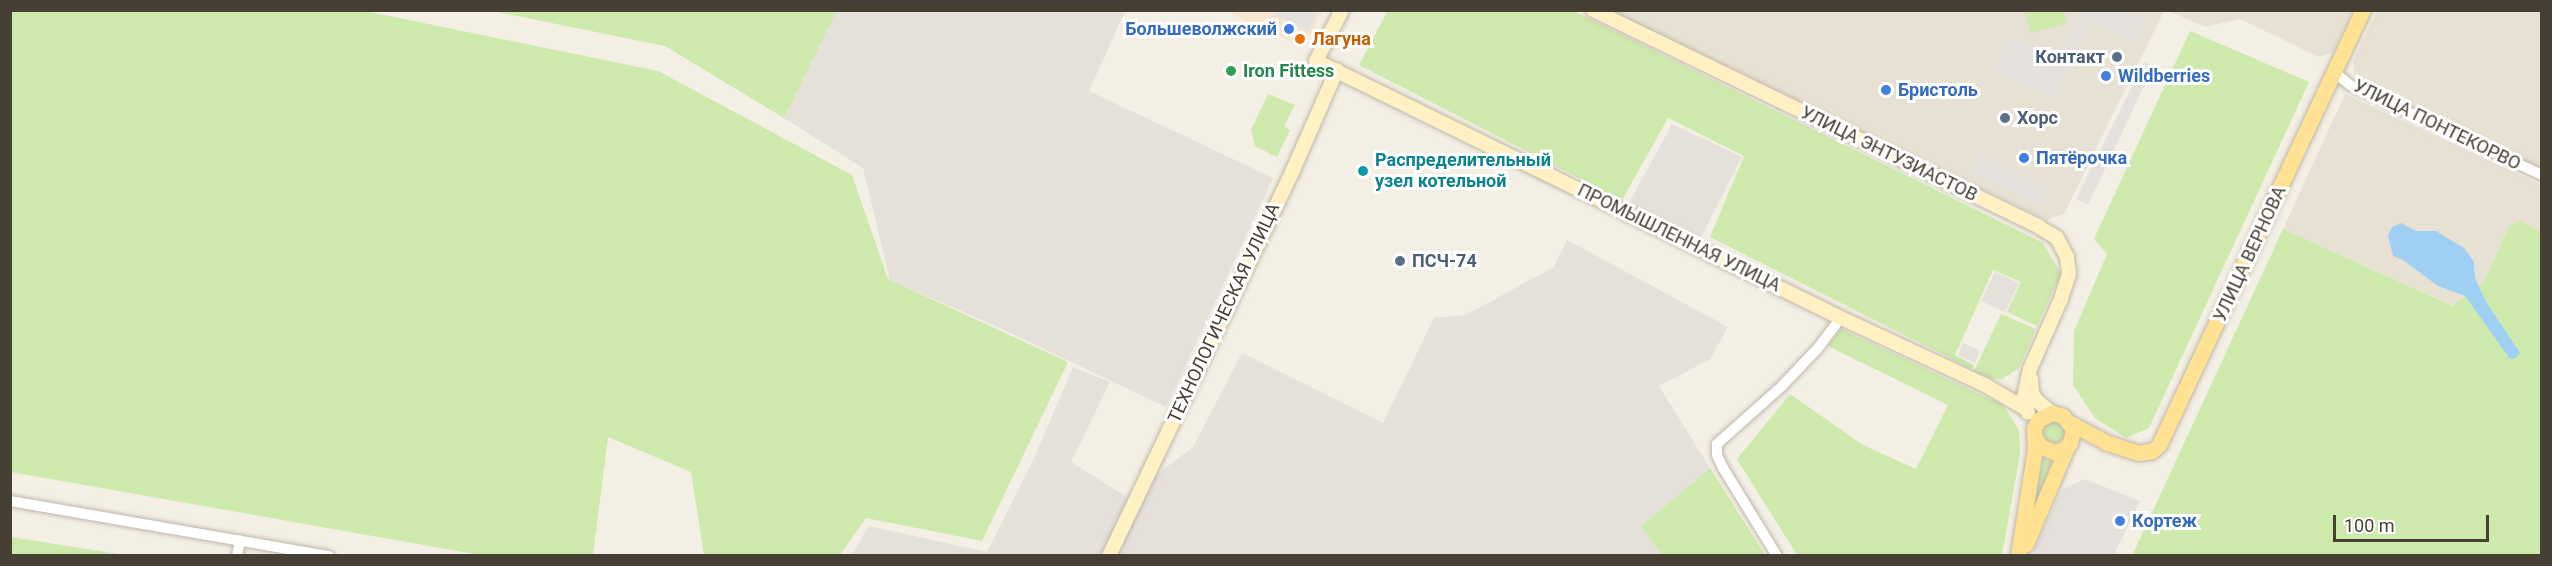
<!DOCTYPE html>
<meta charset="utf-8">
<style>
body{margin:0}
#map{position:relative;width:2552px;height:566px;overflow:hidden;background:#f3efe5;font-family:Roboto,sans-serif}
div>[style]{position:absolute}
.residential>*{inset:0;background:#e7e1d3}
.commercial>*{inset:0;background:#f6e6cf}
.industrial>*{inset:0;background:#e5e0da}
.green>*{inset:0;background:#cde9ac}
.round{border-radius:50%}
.parking>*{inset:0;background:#e4e1dd}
.water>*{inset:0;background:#9fd0f3}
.roads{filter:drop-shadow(0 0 2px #bfb7a7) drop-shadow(0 0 2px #bfb7a7)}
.street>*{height:10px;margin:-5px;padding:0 5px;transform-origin:5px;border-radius:5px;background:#fff}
.secondary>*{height:14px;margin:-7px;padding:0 7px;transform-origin:7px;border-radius:7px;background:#fff1c3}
.primary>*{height:15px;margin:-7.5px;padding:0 7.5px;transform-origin:7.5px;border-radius:7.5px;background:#ffe192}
.dots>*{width:16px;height:16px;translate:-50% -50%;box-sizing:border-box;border:3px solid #fff;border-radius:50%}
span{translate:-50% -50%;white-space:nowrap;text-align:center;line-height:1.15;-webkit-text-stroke:6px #fff;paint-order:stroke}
.shop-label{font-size:18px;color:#366cbe;font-weight:700}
.right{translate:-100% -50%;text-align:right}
.left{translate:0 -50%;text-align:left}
.food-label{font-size:18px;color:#c56008;font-weight:700}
.service-label{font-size:18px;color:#4e5e75;font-weight:700}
.leisure-label{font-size:18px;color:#27864d;font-weight:700}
.street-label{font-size:18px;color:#463f34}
.culture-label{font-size:18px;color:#0d838f;font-weight:700}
.frame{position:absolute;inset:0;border:12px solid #463f34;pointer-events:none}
.scale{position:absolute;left:2333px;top:515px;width:156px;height:27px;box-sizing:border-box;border:3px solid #463f34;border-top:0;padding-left:8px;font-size:18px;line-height:21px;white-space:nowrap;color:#463f34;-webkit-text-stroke:4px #fff;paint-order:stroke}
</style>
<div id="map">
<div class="residential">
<div style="clip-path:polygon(1611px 11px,2164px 11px,2064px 214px,2047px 220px)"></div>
<div style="clip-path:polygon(2169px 11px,2352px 11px,2333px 52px,2319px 57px,2240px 19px,2205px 27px)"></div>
<div style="clip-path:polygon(2377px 11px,2541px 11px,2541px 168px,2356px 82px,2353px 61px)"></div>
<div style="clip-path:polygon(2345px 94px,2541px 185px,2541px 232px,2521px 221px,2510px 225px,2483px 283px,2454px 306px,2283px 229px)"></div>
</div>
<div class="commercial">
<div style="clip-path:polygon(1226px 11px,1323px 11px,1304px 48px)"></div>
</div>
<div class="industrial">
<div style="clip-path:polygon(837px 11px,1125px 11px,1089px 91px,1273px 178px,1166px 407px,991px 324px,890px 280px,863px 168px,784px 118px)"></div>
<div style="clip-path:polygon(1672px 124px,1742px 157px,1700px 239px,1628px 205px)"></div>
<div style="clip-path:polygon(1567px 240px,1728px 327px,1710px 359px,1659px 386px,1710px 468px,1641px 526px,1661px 555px,851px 556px,869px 526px,987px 552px,1031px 465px,1073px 367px,1110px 382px,1071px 462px,1127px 497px,1193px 447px,1242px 353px,1383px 423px,1434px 318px,1466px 315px,1554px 267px)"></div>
</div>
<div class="green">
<div style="clip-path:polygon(1388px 10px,1574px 11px,2043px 243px,2061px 274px,2037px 326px,2007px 312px,2021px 282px,1993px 270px,1955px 355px,1974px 365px,1972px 369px,1710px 237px,1744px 156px,1668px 118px,1622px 200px,1359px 65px)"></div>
<div style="clip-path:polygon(10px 11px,365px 11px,658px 71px,852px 175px,888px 279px,1068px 362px,982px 541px,866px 518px,840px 555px,704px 555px,691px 472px,608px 437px,593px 555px,480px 555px,11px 472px)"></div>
<div style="clip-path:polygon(492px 11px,837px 10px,837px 11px,784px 118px,665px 46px)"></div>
<div style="clip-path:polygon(2024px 11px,2064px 11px,2067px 23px,2031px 33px)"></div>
<div style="clip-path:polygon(2190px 31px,2309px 82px,2149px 428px,2126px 438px,2095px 418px,2073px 385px,2074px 331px,2107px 254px,2094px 239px)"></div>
<div style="clip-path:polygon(1268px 94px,1295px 105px,1284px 126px,1290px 130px,1277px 157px,1255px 146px,1251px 130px)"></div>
<div style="clip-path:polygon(2521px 221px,2541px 232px,2541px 555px,2132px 556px,2283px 229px,2453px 306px,2483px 283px,2510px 225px)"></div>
<div style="clip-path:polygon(2001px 314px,2036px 329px,2019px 368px,2002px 379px,1991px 379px,1974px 371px)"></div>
<div style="clip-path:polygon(1841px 329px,2003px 405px,2019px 430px,2020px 454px,2002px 555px,1797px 555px,1737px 459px,1790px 394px,1863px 445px,1916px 469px,1948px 405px,1828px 346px)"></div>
<div class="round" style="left:2043px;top:421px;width:22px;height:22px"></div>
<div style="clip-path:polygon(2043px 458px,2055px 462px,2037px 500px,2034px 499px)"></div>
<div style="clip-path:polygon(1710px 468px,1765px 555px,1661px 555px,1641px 526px)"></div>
<div style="clip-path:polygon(11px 537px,125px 555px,11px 555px)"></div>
</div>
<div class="parking">
<div style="clip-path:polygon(1276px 11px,1276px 10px,1319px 11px,1308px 32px,1274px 15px)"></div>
<div style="clip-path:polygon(2082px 11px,2131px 11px,2146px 18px,2135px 42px,2091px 22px,2054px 98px,1994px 71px,2009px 37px,2059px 58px)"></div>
<div style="clip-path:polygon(2144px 62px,2153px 67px,2088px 205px,2076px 199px)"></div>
<div style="clip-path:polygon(1981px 154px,2049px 188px,2041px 205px,1973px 173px)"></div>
<div style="clip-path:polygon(1995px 272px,2019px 283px,2005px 312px,1981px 301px)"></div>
<div style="clip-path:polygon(1963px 343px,1980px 351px,1975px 363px,1958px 355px)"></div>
<div style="clip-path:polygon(2085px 479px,2140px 501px,2114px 555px,2032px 555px,2062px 489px)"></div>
</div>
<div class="water">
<div style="clip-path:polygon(2401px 223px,2416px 231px,2436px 231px,2464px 248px,2474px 262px,2475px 278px,2485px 300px,2520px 353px,2516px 358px,2510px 359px,2465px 296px,2438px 286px,2403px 260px,2393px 256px,2388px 236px,2392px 227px)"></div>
</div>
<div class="roads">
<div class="street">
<div style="left:2334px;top:72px;width:21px;rotate:39deg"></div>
<div style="left:2350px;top:85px;width:212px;rotate:25.1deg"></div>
<div style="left:10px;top:501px;width:324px;rotate:9.8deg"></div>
<div style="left:237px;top:556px;width:16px;rotate:-79deg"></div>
<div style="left:1777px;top:556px;width:103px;rotate:-121.5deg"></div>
<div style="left:1723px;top:468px;width:14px;rotate:-115deg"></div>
<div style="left:1717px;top:455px;width:11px;rotate:-90deg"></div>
<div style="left:1717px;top:444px;width:87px;rotate:-41.7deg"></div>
<div style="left:1782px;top:386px;width:52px;rotate:-46.5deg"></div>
<div style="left:1818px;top:348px;width:38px;rotate:-53deg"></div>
</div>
<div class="secondary">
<div style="left:1342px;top:10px;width:57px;rotate:117deg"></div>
<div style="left:1316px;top:61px;width:585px;rotate:26.08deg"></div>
<div style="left:1841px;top:318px;width:159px;rotate:25deg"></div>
<div style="left:1985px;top:385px;width:48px;rotate:30.3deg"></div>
<div style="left:1593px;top:10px;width:496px;rotate:25.9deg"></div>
<div style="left:2039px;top:227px;width:21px;rotate:31deg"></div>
<div style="left:2057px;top:238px;width:21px;rotate:62deg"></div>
<div style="left:2067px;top:257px;width:17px;rotate:83deg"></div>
<div style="left:2069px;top:274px;width:28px;rotate:108deg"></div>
<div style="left:2060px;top:301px;width:74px;rotate:113.8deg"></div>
<div style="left:2030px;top:369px;width:29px;rotate:102deg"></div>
<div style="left:2024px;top:397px;width:16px;rotate:76deg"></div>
<div style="left:2031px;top:379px;width:14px;rotate:86deg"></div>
<div style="left:2032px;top:393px;width:9px;rotate:58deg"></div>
<div style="left:2037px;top:401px;width:19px;rotate:39deg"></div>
<div style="left:1109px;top:556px;width:428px;rotate:-64.5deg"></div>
<div style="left:1293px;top:170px;width:109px;rotate:-66.3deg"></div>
</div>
<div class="primary">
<div style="left:2070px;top:423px;width:40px;rotate:28deg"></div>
<div style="left:2105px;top:442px;width:35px;rotate:18deg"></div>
<div style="left:2138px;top:453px;width:14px;rotate:-8deg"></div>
<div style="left:2152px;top:451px;width:9px;rotate:-41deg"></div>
<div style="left:2159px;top:445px;width:480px;rotate:-64.9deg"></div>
<div style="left:2026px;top:544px;width:105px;rotate:-67.1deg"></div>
<div style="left:2018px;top:556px;width:108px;rotate:-81deg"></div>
<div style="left:2035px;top:449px;width:21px;rotate:-93deg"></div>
<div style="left:2034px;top:428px;width:9px;rotate:-63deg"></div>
<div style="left:2038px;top:420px;width:16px;rotate:-27deg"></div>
<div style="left:2052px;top:413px;width:11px;rotate:15deg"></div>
<div style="left:2063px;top:416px;width:16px;rotate:52deg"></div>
<div style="left:2073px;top:429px;width:14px;rotate:102deg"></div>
<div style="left:2070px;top:443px;width:11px;rotate:139deg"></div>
<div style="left:2062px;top:450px;width:8px;rotate:166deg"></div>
<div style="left:2054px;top:452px;width:15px;rotate:-157deg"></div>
<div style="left:2040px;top:446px;width:9px;rotate:-122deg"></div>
</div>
</div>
<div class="dots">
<div style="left:1289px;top:29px;background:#3f7fe0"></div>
<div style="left:1300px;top:39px;background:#e8710a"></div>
<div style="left:2117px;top:57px;background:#5c6f8a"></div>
<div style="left:1231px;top:71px;background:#2e9e5b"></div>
<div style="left:2106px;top:76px;background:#3f7fe0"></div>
<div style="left:1886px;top:90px;background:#3f7fe0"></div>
<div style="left:2005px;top:118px;background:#5c6f8a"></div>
<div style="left:2024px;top:158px;background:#3f7fe0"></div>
<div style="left:1363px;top:171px;background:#0f9aa8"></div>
<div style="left:1400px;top:261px;background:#5c6f8a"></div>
<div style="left:2120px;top:521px;background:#3f7fe0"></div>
</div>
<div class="shop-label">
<span class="right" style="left:1277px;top:29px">Большеволжский</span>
<span class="left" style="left:2118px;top:76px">Wildberries</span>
<span class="left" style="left:1898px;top:90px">Бристоль</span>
<span class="left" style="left:2036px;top:158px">Пятёрочка</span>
<span class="left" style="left:2132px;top:521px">Кортеж</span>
</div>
<div class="food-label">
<span class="left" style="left:1312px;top:39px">Лагуна</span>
</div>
<div class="service-label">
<span class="right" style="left:2105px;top:57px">Контакт</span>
<span class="left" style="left:2017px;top:118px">Хорс</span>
<span class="left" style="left:1412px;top:261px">ПСЧ-74</span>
</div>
<div class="leisure-label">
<span class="left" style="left:1243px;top:71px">Iron Fittess</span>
</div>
<div class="street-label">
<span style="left:2437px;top:125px;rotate:26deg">УЛИЦА ПОНТЕКОРВО</span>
<span style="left:1889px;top:154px;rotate:26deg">УЛИЦА ЭНТУЗИАСТОВ</span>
<span style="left:1679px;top:238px;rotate:26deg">ПРОМЫШЛЕННАЯ УЛИЦА</span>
<span style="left:2250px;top:254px;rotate:-65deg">УЛИЦА ВЕРНОВА</span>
<span style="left:1224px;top:313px;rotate:-65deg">ТЕХНОЛОГИЧЕСКАЯ УЛИЦА</span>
</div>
<div class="culture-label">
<span class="left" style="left:1375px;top:171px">Распределительный<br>узел котельной</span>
</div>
<div class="frame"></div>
<div class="scale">100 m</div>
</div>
